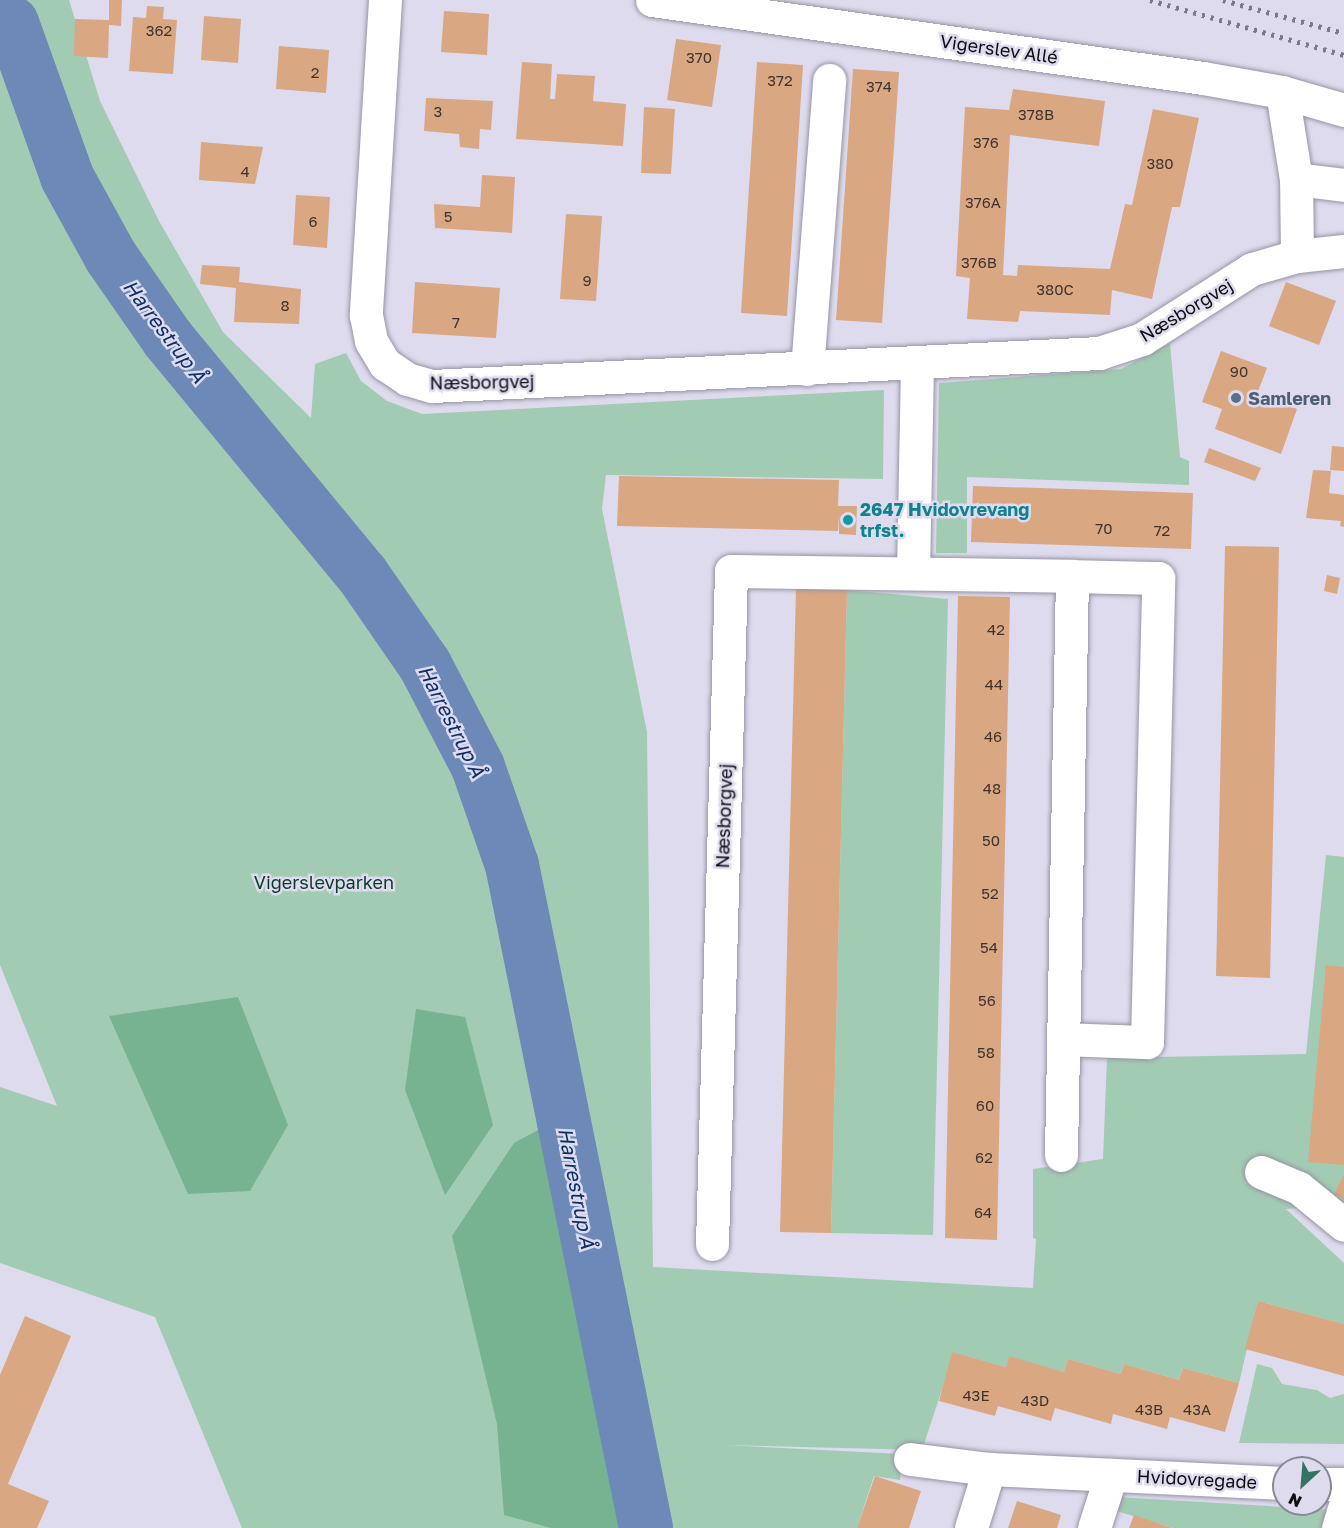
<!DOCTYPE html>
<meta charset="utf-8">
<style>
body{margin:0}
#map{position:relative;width:1344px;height:1528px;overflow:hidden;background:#dedbee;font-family:"Golos Text",sans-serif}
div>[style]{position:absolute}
.green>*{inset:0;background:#a2cbb3}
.forest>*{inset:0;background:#77b291}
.river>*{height:54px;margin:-27px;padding:0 27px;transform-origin:27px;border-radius:27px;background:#6c89b8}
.building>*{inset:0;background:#d9a782}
.roads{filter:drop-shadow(0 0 2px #9794a5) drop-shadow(0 0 2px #9794a5)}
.minor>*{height:33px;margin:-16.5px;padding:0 16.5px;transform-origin:16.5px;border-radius:16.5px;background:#fff}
.rail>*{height:4.5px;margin-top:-2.25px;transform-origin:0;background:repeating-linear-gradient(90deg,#7c7a87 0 3px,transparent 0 9px)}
.dots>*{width:16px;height:16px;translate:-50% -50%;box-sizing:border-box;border:3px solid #dedbee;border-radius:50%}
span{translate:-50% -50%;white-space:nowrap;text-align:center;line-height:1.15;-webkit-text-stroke:5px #dedbee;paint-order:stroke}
.number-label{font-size:15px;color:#40332e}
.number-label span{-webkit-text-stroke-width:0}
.street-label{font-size:18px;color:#0d0c12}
.service-label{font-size:18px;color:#4e5e75;font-weight:700}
.left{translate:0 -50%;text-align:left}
.culture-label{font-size:18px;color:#0d838f;font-weight:700}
.park-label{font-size:18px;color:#0a3b26}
.water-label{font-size:20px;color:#0b3068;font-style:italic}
.north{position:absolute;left:1272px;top:1456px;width:60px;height:60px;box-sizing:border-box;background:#dedbee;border:2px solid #8a8896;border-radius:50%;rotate:206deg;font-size:16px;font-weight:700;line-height:24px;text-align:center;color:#0d0c12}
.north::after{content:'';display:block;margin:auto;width:21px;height:27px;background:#337361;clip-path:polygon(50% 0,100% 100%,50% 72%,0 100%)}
</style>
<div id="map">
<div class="green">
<div style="clip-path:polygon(0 0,69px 0,100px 101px,159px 221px,223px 332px,311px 418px,315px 364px,346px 353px,361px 381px,387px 401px,422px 414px,884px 390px,883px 479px,606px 475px,602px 509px,647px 732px,653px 1267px,1033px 1288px,1036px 1239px,1033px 1238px,1033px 1169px,1103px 1159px,1107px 1058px,1306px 1054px,1326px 855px,1344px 857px,1344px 1243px,1311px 1207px,1286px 1209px,1344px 1263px,1344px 1324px,1258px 1301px,1239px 1383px,1183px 1368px,1179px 1380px,1124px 1364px,1121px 1374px,1068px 1359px,1064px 1372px,1009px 1357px,1006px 1367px,954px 1353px,922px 1450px,725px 1445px,902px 1454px,900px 1480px,874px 1476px,857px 1528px,242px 1528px,155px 1317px,0 1263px,0 1087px,57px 1106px,0 965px)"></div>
<div style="clip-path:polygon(1170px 343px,1180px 457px,1189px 461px,1189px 485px,967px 477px,967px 553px,936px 553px,939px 383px,1121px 369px)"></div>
<div style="clip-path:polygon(847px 590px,948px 599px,933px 1235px,831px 1233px)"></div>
<div style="clip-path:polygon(1257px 1364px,1272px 1368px,1282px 1384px,1317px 1390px,1330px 1398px,1344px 1394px,1344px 1444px,1239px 1443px)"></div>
<div style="clip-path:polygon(1116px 1497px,1335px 1510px,1329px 1528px,1173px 1528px,1110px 1509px)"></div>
</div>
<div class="forest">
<div style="clip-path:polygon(238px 997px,288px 1125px,250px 1191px,188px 1194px,109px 1016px)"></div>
<div style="clip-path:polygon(416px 1009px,465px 1017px,493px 1125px,445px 1195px,405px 1090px)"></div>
<div style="clip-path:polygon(564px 1116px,636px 1528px,551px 1528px,504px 1515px,497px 1424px,452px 1236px,514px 1143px)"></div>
</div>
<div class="river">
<div style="left:12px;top:23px;width:164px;rotate:70.3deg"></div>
<div style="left:67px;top:177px;width:91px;rotate:61.2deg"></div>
<div style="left:111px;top:257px;width:100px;rotate:55.2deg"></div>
<div style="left:168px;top:339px;width:305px;rotate:50.5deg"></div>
<div style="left:362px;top:574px;width:111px;rotate:55.3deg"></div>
<div style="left:425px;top:665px;width:115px;rotate:62.5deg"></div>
<div style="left:478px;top:767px;width:104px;rotate:70.9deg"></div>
<div style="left:512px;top:865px;width:676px;rotate:78.57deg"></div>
</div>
<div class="building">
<div style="clip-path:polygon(109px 0,122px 0,121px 26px,109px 25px,108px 58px,74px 56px,75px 19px,109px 20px)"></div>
<div style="clip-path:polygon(147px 6px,164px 7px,163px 19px,177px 20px,173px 74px,129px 71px,133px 17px,146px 18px)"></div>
<div style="clip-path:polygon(444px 11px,489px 14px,487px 55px,441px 52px)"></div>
<div style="clip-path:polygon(204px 16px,241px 19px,238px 63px,201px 60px)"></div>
<div style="clip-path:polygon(676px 39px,721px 45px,712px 107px,667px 100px)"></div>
<div style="clip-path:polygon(279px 46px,329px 50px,326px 93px,276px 89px)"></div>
<div style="clip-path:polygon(522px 62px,552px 64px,550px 99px,555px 99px,557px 74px,595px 76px,593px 101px,626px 104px,623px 146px,516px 139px)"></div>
<div style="clip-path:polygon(757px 62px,803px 65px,787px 316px,741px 313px)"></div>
<div style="clip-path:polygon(853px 69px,899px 72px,882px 323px,836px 320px)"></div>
<div style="clip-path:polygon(1013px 89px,1105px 101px,1099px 146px,1010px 135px,1003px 275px,1017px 276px,1018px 265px,1110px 269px,1125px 204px,1132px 205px,1153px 109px,1199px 118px,1180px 207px,1172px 207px,1152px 299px,1112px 290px,1110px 315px,1020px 311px,1018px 322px,967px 319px,970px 278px,956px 276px,965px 107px,1009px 110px)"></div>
<div style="clip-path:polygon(426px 98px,493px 101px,491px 130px,480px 129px,479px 149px,460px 147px,459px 134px,424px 131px)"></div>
<div style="clip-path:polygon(644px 107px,675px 109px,671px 174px,641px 173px)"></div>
<div style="clip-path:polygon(201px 142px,263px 147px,255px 184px,199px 180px)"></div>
<div style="clip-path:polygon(482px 175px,515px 177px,512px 233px,435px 228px,434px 204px,480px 207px)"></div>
<div style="clip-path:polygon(296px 195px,330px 197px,327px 248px,293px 245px)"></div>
<div style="clip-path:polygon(566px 214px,602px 216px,596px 301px,560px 299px)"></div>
<div style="clip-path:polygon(202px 265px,240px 267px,239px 282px,301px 289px,299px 324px,234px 322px,236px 288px,200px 284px)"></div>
<div style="clip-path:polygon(415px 282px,500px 288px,496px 338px,412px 333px)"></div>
<div style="clip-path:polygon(1286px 282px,1336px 301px,1319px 345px,1269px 326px)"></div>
<div style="clip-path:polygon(1221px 351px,1267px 368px,1257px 394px,1297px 409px,1281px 454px,1215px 429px,1222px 409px,1202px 402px)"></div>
<div style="clip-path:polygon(1332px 446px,1344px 447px,1344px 471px,1330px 470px)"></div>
<div style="clip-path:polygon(1209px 448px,1261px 468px,1255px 481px,1204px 462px)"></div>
<div style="clip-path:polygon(1313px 470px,1331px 471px,1329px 493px,1344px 495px,1344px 527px,1340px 526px,1341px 521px,1306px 518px)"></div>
<div style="clip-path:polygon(619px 476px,839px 480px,838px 506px,857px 506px,856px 535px,839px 534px,839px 514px,838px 531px,617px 526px)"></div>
<div style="clip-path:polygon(973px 486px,1193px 493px,1191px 549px,971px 542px)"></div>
<div style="clip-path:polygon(1225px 546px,1279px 547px,1270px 978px,1216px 976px)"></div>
<div style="clip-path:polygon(1327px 575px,1340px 578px,1337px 594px,1324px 591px)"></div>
<div style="clip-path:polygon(796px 589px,847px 590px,831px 1233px,780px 1232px)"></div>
<div style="clip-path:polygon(958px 596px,1010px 597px,997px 1240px,945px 1238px)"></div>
<div style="clip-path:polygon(1326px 965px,1344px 967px,1344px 1165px,1308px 1162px)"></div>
<div style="clip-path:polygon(1344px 1174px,1344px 1199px,1334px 1194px)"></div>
<div style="clip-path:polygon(1258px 1301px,1344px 1324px,1344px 1376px,1245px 1349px)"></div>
<div style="clip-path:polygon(25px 1316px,71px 1336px,8px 1484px,49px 1501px,37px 1528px,0 1528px,0 1375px)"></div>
<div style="clip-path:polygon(952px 1352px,1006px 1367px,1009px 1356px,1064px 1372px,1068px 1359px,1121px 1374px,1124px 1364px,1179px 1380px,1183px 1368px,1239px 1383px,1225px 1432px,1170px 1417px,1167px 1429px,1113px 1414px,1111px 1424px,1055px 1408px,1051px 1421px,998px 1406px,995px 1416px,939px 1401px)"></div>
<div style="clip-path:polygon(875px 1476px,921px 1491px,909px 1528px,857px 1528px)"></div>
<div style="clip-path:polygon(1017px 1501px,1061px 1515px,1057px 1528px,1008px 1528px)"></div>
<div style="clip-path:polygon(1134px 1515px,1172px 1528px,1129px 1528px)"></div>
</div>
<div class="roads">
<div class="minor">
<div style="left:385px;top:0;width:316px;rotate:93.5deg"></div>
<div style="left:366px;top:315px;width:26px;rotate:79deg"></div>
<div style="left:371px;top:341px;width:27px;rotate:59deg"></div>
<div style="left:385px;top:364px;width:27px;rotate:34deg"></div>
<div style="left:407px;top:379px;width:26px;rotate:16deg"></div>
<div style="left:432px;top:386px;width:668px;rotate:-2.83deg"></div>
<div style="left:1099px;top:353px;width:45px;rotate:-18deg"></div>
<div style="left:1142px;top:339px;width:130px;rotate:-32.5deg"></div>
<div style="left:1252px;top:269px;width:47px;rotate:-16.1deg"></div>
<div style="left:1297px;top:256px;width:47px;rotate:-6.1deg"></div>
<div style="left:652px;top:0;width:556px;rotate:8.06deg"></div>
<div style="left:1203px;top:78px;width:80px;rotate:10deg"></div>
<div style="left:1282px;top:92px;width:65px;rotate:16.2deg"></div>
<div style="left:1282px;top:92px;width:88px;rotate:80.9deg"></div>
<div style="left:1297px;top:256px;width:77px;rotate:-90.7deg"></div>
<div style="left:1296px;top:179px;width:48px;rotate:7.1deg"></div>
<div style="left:807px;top:369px;width:290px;rotate:-85.6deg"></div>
<div style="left:913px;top:573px;width:209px;rotate:-88.9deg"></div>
<div style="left:1064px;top:1039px;width:83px;rotate:2.1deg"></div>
<div style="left:1147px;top:1042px;width:464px;rotate:-88.6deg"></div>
<div style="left:1158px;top:578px;width:86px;rotate:-178.7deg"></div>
<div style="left:1261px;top:1172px;width:41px;rotate:22.8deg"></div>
<div style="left:1299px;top:1188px;width:58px;rotate:39.4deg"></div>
<div style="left:712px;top:1244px;width:673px;rotate:-88.38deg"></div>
<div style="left:731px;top:571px;width:341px;rotate:0.8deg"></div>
<div style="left:1072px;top:576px;width:579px;rotate:91.09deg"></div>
<div style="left:910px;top:1459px;width:80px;rotate:7.2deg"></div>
<div style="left:989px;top:1469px;width:295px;rotate:2.7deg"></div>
<div style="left:1320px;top:1484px;width:24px"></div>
<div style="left:971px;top:1528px;width:62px;rotate:-73deg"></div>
<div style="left:1094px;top:1528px;width:56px;rotate:-72.2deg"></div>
<div style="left:1338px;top:1528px;width:21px;rotate:-73deg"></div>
</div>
</div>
<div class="rail">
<div style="left:1150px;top:0;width:202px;rotate:15.8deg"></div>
<div style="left:1223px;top:0;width:125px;rotate:15.3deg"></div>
</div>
<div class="dots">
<div style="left:1236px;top:398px;background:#5c6f8a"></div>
<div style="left:848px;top:520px;background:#0f9aa8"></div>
</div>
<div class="number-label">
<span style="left:159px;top:31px">362</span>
<span style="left:699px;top:58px">370</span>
<span style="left:315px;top:73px">2</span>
<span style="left:780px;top:81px">372</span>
<span style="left:879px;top:87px">374</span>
<span style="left:438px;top:112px">3</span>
<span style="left:1036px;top:115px">378B</span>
<span style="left:986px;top:143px">376</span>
<span style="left:1160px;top:164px">380</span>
<span style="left:245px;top:172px">4</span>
<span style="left:983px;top:203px">376A</span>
<span style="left:448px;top:217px">5</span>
<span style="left:313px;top:222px">6</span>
<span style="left:979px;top:263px">376B</span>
<span style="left:587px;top:281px">9</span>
<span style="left:1055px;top:290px">380C</span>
<span style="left:285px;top:306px">8</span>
<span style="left:456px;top:323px">7</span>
<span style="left:1239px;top:372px">90</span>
<span style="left:1104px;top:529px">70</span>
<span style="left:1162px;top:531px">72</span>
<span style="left:996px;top:630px">42</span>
<span style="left:994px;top:685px">44</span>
<span style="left:993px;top:737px">46</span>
<span style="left:992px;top:789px">48</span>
<span style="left:991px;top:841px">50</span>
<span style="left:990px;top:894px">52</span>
<span style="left:989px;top:948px">54</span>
<span style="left:987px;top:1001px">56</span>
<span style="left:986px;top:1053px">58</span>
<span style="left:985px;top:1106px">60</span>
<span style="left:984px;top:1158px">62</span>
<span style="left:983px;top:1213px">64</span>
<span style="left:976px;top:1396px">43E</span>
<span style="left:1035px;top:1401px">43D</span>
<span style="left:1149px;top:1410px">43B</span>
<span style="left:1197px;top:1410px">43A</span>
</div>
<div class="street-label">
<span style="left:999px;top:49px;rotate:8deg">Vigerslev Allé</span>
<span style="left:1186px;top:310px;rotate:-31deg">Næsborgvej</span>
<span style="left:482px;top:382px;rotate:-1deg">Næsborgvej</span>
<span style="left:724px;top:816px;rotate:-88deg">Næsborgvej</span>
<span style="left:1197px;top:1479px;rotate:3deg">Hvidovregade</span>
</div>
<div class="service-label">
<span class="left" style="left:1248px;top:398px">Samleren</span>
</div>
<div class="culture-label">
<span class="left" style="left:860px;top:520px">2647 Hvidovrevang<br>trfst.</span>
</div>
<div class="park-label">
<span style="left:324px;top:882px">Vigerslevparken</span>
</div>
<div class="water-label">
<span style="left:165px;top:331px;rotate:53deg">Harrestrup Å</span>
<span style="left:452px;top:721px;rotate:63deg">Harrestrup Å</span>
<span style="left:577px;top:1188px;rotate:79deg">Harrestrup Å</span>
</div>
<div class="north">N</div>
</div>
